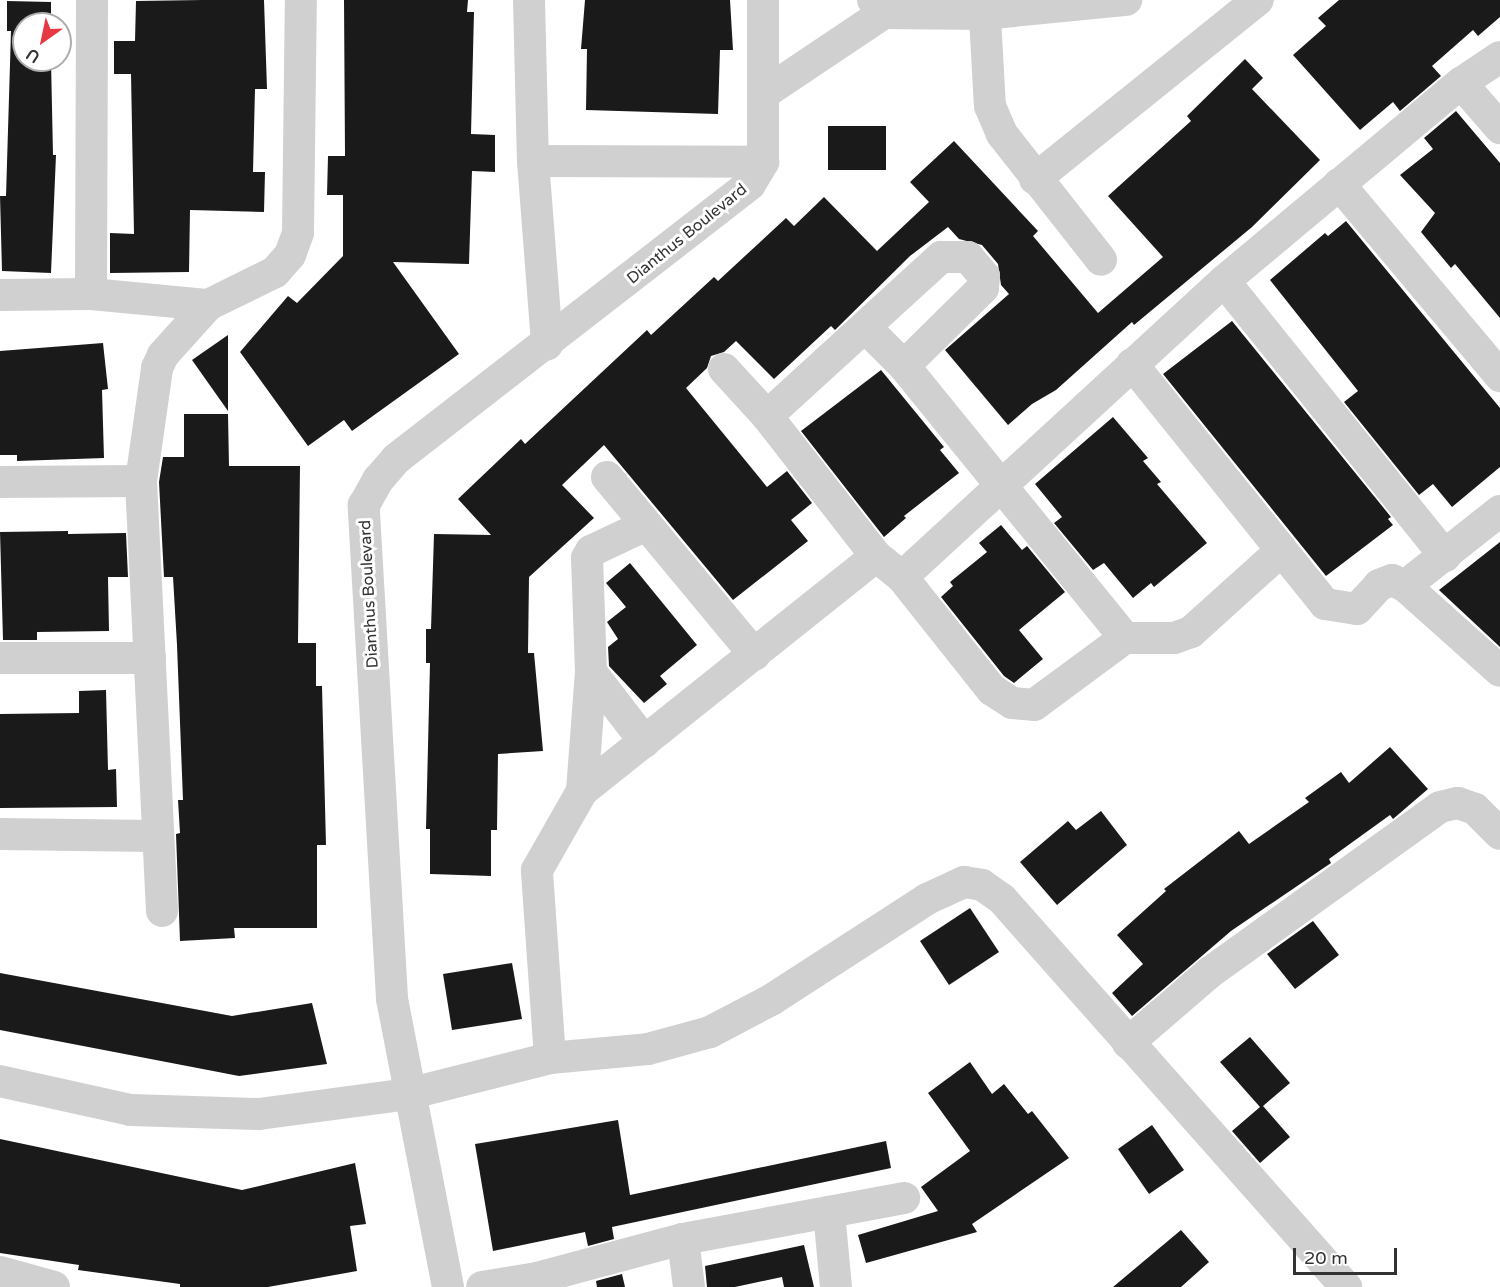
<!DOCTYPE html>
<style>
body{margin:0}
#map{position:relative;width:1500px;height:1287px;overflow:hidden;background:#fff;font-family:"Varela Round",sans-serif}
div>[style]{position:absolute}
.building>*{inset:0;background:#1a1a1a}
.minor>*{height:32px;margin:-16px;padding:0 16px;transform-origin:16px;border-radius:16px;background:#d0d0d0}
span{translate:-50% -50%;white-space:nowrap;text-align:center;line-height:1.15;-webkit-text-stroke:6px #fff;paint-order:stroke}
.street-label{font-size:16px;color:#333}
.north{position:absolute;left:12px;top:12px;width:60px;height:60px;box-sizing:border-box;background:#fff;border:2px solid #adadad;border-radius:50%;rotate:213deg;font-size:16px;font-weight:700;line-height:24px;text-align:center;color:#333}
.north::after{content:'';display:block;margin:auto;width:21px;height:27px;background:#e63946;clip-path:polygon(50% 0,100% 100%,50% 72%,0 100%)}
.scale{position:absolute;left:1293px;top:1248px;width:104px;height:27px;box-sizing:border-box;border:3px solid #333;border-top:0;padding-left:8px;font-size:18px;line-height:21px;white-space:nowrap;color:#333;-webkit-text-stroke:4px #fff;paint-order:stroke}
</style>
<div id="map">
<div class="building">
<div style="clip-path:polygon(202px 0,264px 0,267px 89px,255px 89px,253px 172px,265px 172px,264px 212px,190px 210px,189px 272px,110px 273px,110px 233px,134px 234px,131px 74px,114px 74px,114px 41px,135px 41px,136px 1px)"></div>
<div style="clip-path:polygon(344px 0,468px 0,467px 12px,474px 12px,471px 134px,495px 135px,495px 172px,472px 171px,469px 264px,393px 262px,459px 354px,352px 431px,344px 420px,308px 446px,240px 352px,288px 296px,297px 303px,343px 256px,343px 195px,327px 195px,328px 156px,345px 156px)"></div>
<div style="clip-path:polygon(585px 0,730px 0,733px 50px,720px 50px,718px 114px,586px 110px,587px 49px,581px 49px)"></div>
<div style="clip-path:polygon(1339px 0,1500px 0,1500px 17px,1478px 36px,1473px 30px,1432px 66px,1441px 76px,1400px 111px,1393px 102px,1360px 130px,1293px 55px,1326px 26px,1318px 18px)"></div>
<div style="clip-path:polygon(7px 1px,51px 2px,51px 24px,24px 24px,24px 60px,51px 60px,53px 155px,56px 155px,51px 273px,2px 271px,0 196px,6px 196px,11px 31px,7px 31px)"></div>
<div style="clip-path:polygon(1245px 59px,1263px 78px,1252px 89px,1320px 160px,1252px 227px,1134px 325px,1132px 322px,1056px 390px,1032px 404px,1008px 425px,945px 350px,1009px 294px,1001px 285px,998px 264px,982px 245px,959px 239px,948px 227px,910px 256px,835px 330px,831px 326px,774px 379px,736px 341px,724px 352px,711px 356px,707px 368px,686px 388px,767px 487px,787px 471px,812px 503px,791px 520px,808px 541px,733px 600px,604px 445px,562px 485px,594px 518px,529px 577px,528px 653px,534px 653px,543px 751px,498px 754px,497px 830px,491px 830px,491px 876px,430px 874px,430px 829px,426px 829px,430px 663px,426px 663px,426px 629px,431px 629px,434px 534px,491px 535px,458px 499px,521px 439px,525px 444px,647px 330px,651px 335px,714px 277px,718px 281px,786px 218px,794px 226px,824px 197px,877px 251px,929px 202px,910px 182px,954px 141px,1038px 231px,1033px 236px,1098px 313px,1163px 257px,1108px 196px,1191px 121px,1187px 116px)"></div>
<div style="clip-path:polygon(1456px 111px,1500px 163px,1500px 318px,1455px 264px,1451px 268px,1421px 232px,1435px 213px,1400px 175px,1433px 149px,1424px 138px)"></div>
<div style="clip-path:polygon(828px 126px,886px 126px,886px 170px,828px 170px)"></div>
<div style="clip-path:polygon(1346px 221px,1500px 408px,1500px 467px,1452px 507px,1433px 484px,1419px 495px,1344px 402px,1358px 391px,1270px 280px,1325px 233px,1328px 236px)"></div>
<div style="clip-path:polygon(1232px 321px,1391px 517px,1388px 519px,1393px 525px,1326px 576px,1163px 374px)"></div>
<div style="clip-path:polygon(228px 335px,228px 411px,192px 360px)"></div>
<div style="clip-path:polygon(103px 343px,108px 389px,102px 390px,104px 458px,17px 461px,17px 455px,0 455px,0 351px)"></div>
<div style="clip-path:polygon(881px 370px,944px 447px,940px 450px,959px 473px,904px 516px,906px 518px,884px 537px,801px 431px)"></div>
<div style="clip-path:polygon(184px 414px,228px 414px,229px 466px,300px 466px,298px 643px,316px 643px,316px 686px,322px 686px,326px 845px,317px 845px,317px 928px,234px 928px,235px 938px,180px 941px,176px 834px,180px 833px,178px 800px,183px 800px,177px 645px,173px 577px,164px 577px,159px 482px,163px 457px,184px 457px)"></div>
<div style="clip-path:polygon(1113px 417px,1148px 458px,1143px 461px,1161px 482px,1157px 484px,1207px 543px,1154px 587px,1151px 583px,1133px 598px,1104px 563px,1093px 570px,1054px 523px,1062px 517px,1035px 484px)"></div>
<div style="clip-path:polygon(1001px 525px,1022px 550px,1027px 546px,1065px 592px,1019px 630px,1043px 659px,1014px 683px,1004px 676px,941px 597px,953px 586px,950px 582px,987px 552px,979px 543px)"></div>
<div style="clip-path:polygon(68px 531px,68px 534px,126px 533px,128px 577px,108px 577px,109px 631px,37px 632px,37px 640px,3px 640px,0 532px)"></div>
<div style="clip-path:polygon(1500px 542px,1500px 647px,1439px 590px)"></div>
<div style="clip-path:polygon(630px 563px,697px 645px,660px 676px,667px 684px,644px 703px,609px 666px,608px 647px,618px 639px,607px 622px,626px 607px,606px 583px)"></div>
<div style="clip-path:polygon(106px 690px,108px 770px,116px 769px,117px 807px,0 808px,0 714px,79px 713px,79px 691px)"></div>
<div style="clip-path:polygon(1390px 747px,1428px 789px,1393px 819px,1390px 815px,1329px 859px,1331px 863px,1231px 931px,1132px 1016px,1112px 993px,1143px 964px,1117px 935px,1166px 891px,1164px 889px,1239px 831px,1249px 844px,1309px 802px,1305px 798px,1341px 772px,1349px 783px)"></div>
<div style="clip-path:polygon(1101px 811px,1127px 845px,1057px 905px,1020px 862px,1068px 821px,1076px 830px)"></div>
<div style="clip-path:polygon(970px 908px,999px 952px,949px 985px,920px 941px)"></div>
<div style="clip-path:polygon(1313px 921px,1339px 955px,1295px 989px,1267px 954px)"></div>
<div style="clip-path:polygon(512px 963px,522px 1019px,452px 1030px,443px 974px)"></div>
<div style="clip-path:polygon(0 973px,232px 1016px,312px 1003px,327px 1064px,239px 1076px,0 1030px)"></div>
<div style="clip-path:polygon(1250px 1037px,1290px 1083px,1263px 1106px,1290px 1137px,1260px 1163px,1232px 1131px,1260px 1107px,1220px 1062px)"></div>
<div style="clip-path:polygon(970px 1062px,992px 1094px,1004px 1084px,1028px 1114px,1032px 1111px,1069px 1158px,972px 1224px,977px 1232px,866px 1263px,858px 1235px,938px 1211px,921px 1187px,970px 1151px,928px 1093px)"></div>
<div style="clip-path:polygon(618px 1120px,630px 1195px,886px 1141px,891px 1168px,612px 1227px,614px 1239px,588px 1246px,585px 1232px,493px 1251px,475px 1144px)"></div>
<div style="clip-path:polygon(1152px 1125px,1184px 1170px,1149px 1194px,1118px 1149px)"></div>
<div style="clip-path:polygon(0 1139px,242px 1190px,355px 1163px,366px 1224px,350px 1226px,357px 1271px,268px 1287px,180px 1287px,180px 1284px,78px 1270px,79px 1265px,0 1253px)"></div>
<div style="clip-path:polygon(1181px 1230px,1209px 1262px,1181px 1287px,1113px 1287px)"></div>
<div style="clip-path:polygon(804px 1245px,814px 1287px,784px 1287px,782px 1277px,735px 1287px,707px 1287px,705px 1266px)"></div>
<div style="clip-path:polygon(622px 1274px,625px 1287px,597px 1287px,596px 1281px)"></div>
</div>
<div class="minor">
<div style="left:529px;top:0;width:161px;rotate:88.6deg"></div>
<div style="left:533px;top:161px;width:184px;rotate:85.6deg"></div>
<div style="left:984px;top:0;width:106px;rotate:86.8deg"></div>
<div style="left:990px;top:106px;width:30px;rotate:67deg"></div>
<div style="left:1002px;top:134px;width:160px;rotate:51.8deg"></div>
<div style="left:884px;top:13px;width:99px;rotate:0.6deg"></div>
<div style="left:983px;top:14px;width:144px;rotate:-5.6deg"></div>
<div style="left:1461px;top:83px;width:60px;rotate:49.1deg"></div>
<div style="left:763px;top:94px;width:146px;rotate:-33.8deg"></div>
<div style="left:884px;top:13px;width:17px;rotate:-130deg"></div>
<div style="left:533px;top:161px;width:230px;rotate:0.2deg"></div>
<div style="left:1035px;top:179px;width:286px;rotate:-38.8deg"></div>
<div style="left:1339px;top:184px;width:251px;rotate:50deg"></div>
<div style="left:1224px;top:281px;width:353px;rotate:51.2deg"></div>
<div style="left:91px;top:294px;width:294px;rotate:-89.8deg"></div>
<div style="left:0;top:295px;width:91px;rotate:-0.6deg"></div>
<div style="left:91px;top:294px;width:118px;rotate:5.4deg"></div>
<div style="left:1132px;top:364px;width:308px;rotate:51.2deg"></div>
<div style="left:1325px;top:604px;width:32px;rotate:9deg"></div>
<div style="left:1357px;top:609px;width:33px;rotate:-47deg"></div>
<div style="left:1379px;top:585px;width:14px;rotate:-21deg"></div>
<div style="left:1392px;top:580px;width:14px;rotate:25deg"></div>
<div style="left:1405px;top:586px;width:127px;rotate:41.8deg"></div>
<div style="left:724px;top:369px;width:64px;rotate:47.5deg"></div>
<div style="left:767px;top:416px;width:177px;rotate:52.1deg"></div>
<div style="left:876px;top:556px;width:33px;rotate:39deg"></div>
<div style="left:902px;top:577px;width:144px;rotate:51.5deg"></div>
<div style="left:992px;top:690px;width:24px;rotate:33deg"></div>
<div style="left:1012px;top:703px;width:22px;rotate:5deg"></div>
<div style="left:1034px;top:705px;width:113px;rotate:-36.4deg"></div>
<div style="left:1125px;top:638px;width:350px;rotate:-129.1deg"></div>
<div style="left:904px;top:366px;width:54px;rotate:-135deg"></div>
<div style="left:767px;top:416px;width:236px;rotate:-42.4deg"></div>
<div style="left:941px;top:257px;width:27px"></div>
<div style="left:968px;top:257px;width:25px;rotate:50deg"></div>
<div style="left:984px;top:276px;width:12px;rotate:95deg"></div>
<div style="left:983px;top:288px;width:111px;rotate:135.4deg"></div>
<div style="left:607px;top:477px;width:231px;rotate:50.3deg"></div>
<div style="left:0;top:482px;width:141px;rotate:-0.4deg"></div>
<div style="left:902px;top:577px;width:437px;rotate:-42.6deg"></div>
<div style="left:1224px;top:281px;width:309px;rotate:-39.9deg"></div>
<div style="left:1461px;top:83px;width:47px;rotate:-33.7deg"></div>
<div style="left:1405px;top:586px;width:121px;rotate:-38.3deg"></div>
<div style="left:1125px;top:638px;width:49px"></div>
<div style="left:1174px;top:638px;width:18px;rotate:-19deg"></div>
<div style="left:1191px;top:632px;width:120px;rotate:-42deg"></div>
<div style="left:0;top:658px;width:150px"></div>
<div style="left:591px;top:672px;width:88px;rotate:52.4deg"></div>
<div style="left:582px;top:791px;width:119px;rotate:-85.7deg"></div>
<div style="left:591px;top:672px;width:114px;rotate:-92deg"></div>
<div style="left:587px;top:558px;width:8px;rotate:-60deg"></div>
<div style="left:591px;top:551px;width:61px;rotate:-25.3deg"></div>
<div style="left:0;top:834px;width:155px;rotate:0.7deg"></div>
<div style="left:162px;top:911px;width:431px;rotate:-92.8deg"></div>
<div style="left:141px;top:481px;width:114px;rotate:-81.9deg"></div>
<div style="left:157px;top:368px;width:14px;rotate:-65deg"></div>
<div style="left:163px;top:355px;width:67px;rotate:-48deg"></div>
<div style="left:208px;top:305px;width:75px;rotate:-26.2deg"></div>
<div style="left:275px;top:272px;width:23px;rotate:-49deg"></div>
<div style="left:290px;top:255px;width:23px;rotate:-70deg"></div>
<div style="left:298px;top:233px;width:233px;rotate:-89.3deg"></div>
<div style="left:1128px;top:1043px;width:107px;rotate:-40.8deg"></div>
<div style="left:1209px;top:973px;width:284px;rotate:-35.7deg"></div>
<div style="left:1440px;top:807px;width:18px;rotate:-13deg"></div>
<div style="left:1458px;top:803px;width:18px;rotate:19deg"></div>
<div style="left:1475px;top:809px;width:35px;rotate:45deg"></div>
<div style="left:550px;top:1058px;width:188px;rotate:-94deg"></div>
<div style="left:537px;top:870px;width:91px;rotate:-60.3deg"></div>
<div style="left:582px;top:791px;width:376px;rotate:-38.6deg"></div>
<div style="left:0;top:1081px;width:134px;rotate:12.5deg"></div>
<div style="left:131px;top:1110px;width:128px;rotate:1.8deg"></div>
<div style="left:259px;top:1114px;width:150px;rotate:-7.6deg"></div>
<div style="left:408px;top:1094px;width:146px;rotate:-14.2deg"></div>
<div style="left:550px;top:1058px;width:98px;rotate:-5.2deg"></div>
<div style="left:648px;top:1049px;width:64px;rotate:-15.3deg"></div>
<div style="left:710px;top:1032px;width:69px;rotate:-27.7deg"></div>
<div style="left:771px;top:1000px;width:186px;rotate:-32.9deg"></div>
<div style="left:927px;top:899px;width:41px;rotate:-24.7deg"></div>
<div style="left:964px;top:882px;width:18px;rotate:9deg"></div>
<div style="left:982px;top:885px;width:24px;rotate:35deg"></div>
<div style="left:1002px;top:899px;width:519px;rotate:48.44deg"></div>
<div style="left:829px;top:1212px;width:75px;rotate:84.7deg"></div>
<div style="left:683px;top:1239px;width:48px;rotate:82.9deg"></div>
<div style="left:0;top:1272px;width:56px;rotate:15.5deg"></div>
<div style="left:448px;top:1287px;width:294px;rotate:-101deg"></div>
<div style="left:392px;top:998px;width:494px;rotate:-93.3deg"></div>
<div style="left:364px;top:505px;width:29px;rotate:-61deg"></div>
<div style="left:378px;top:480px;width:28px;rotate:-49deg"></div>
<div style="left:396px;top:459px;width:448px;rotate:-37.8deg"></div>
<div style="left:750px;top:184px;width:26px;rotate:-59deg"></div>
<div style="left:763px;top:162px;width:162px;rotate:-90deg"></div>
<div style="left:482px;top:1287px;width:56px;rotate:-9.3deg"></div>
<div style="left:537px;top:1278px;width:151px;rotate:-15deg"></div>
<div style="left:683px;top:1239px;width:225px;rotate:-10.5deg"></div>
</div>
<div class="street-label">
<span style="left:687px;top:234px;rotate:-39deg">Dianthus Boulevard</span>
<span style="left:369px;top:594px;rotate:-93deg">Dianthus Boulevard</span>
</div>
<div class="north">U</div>
<div class="scale">20 m</div>
</div>
